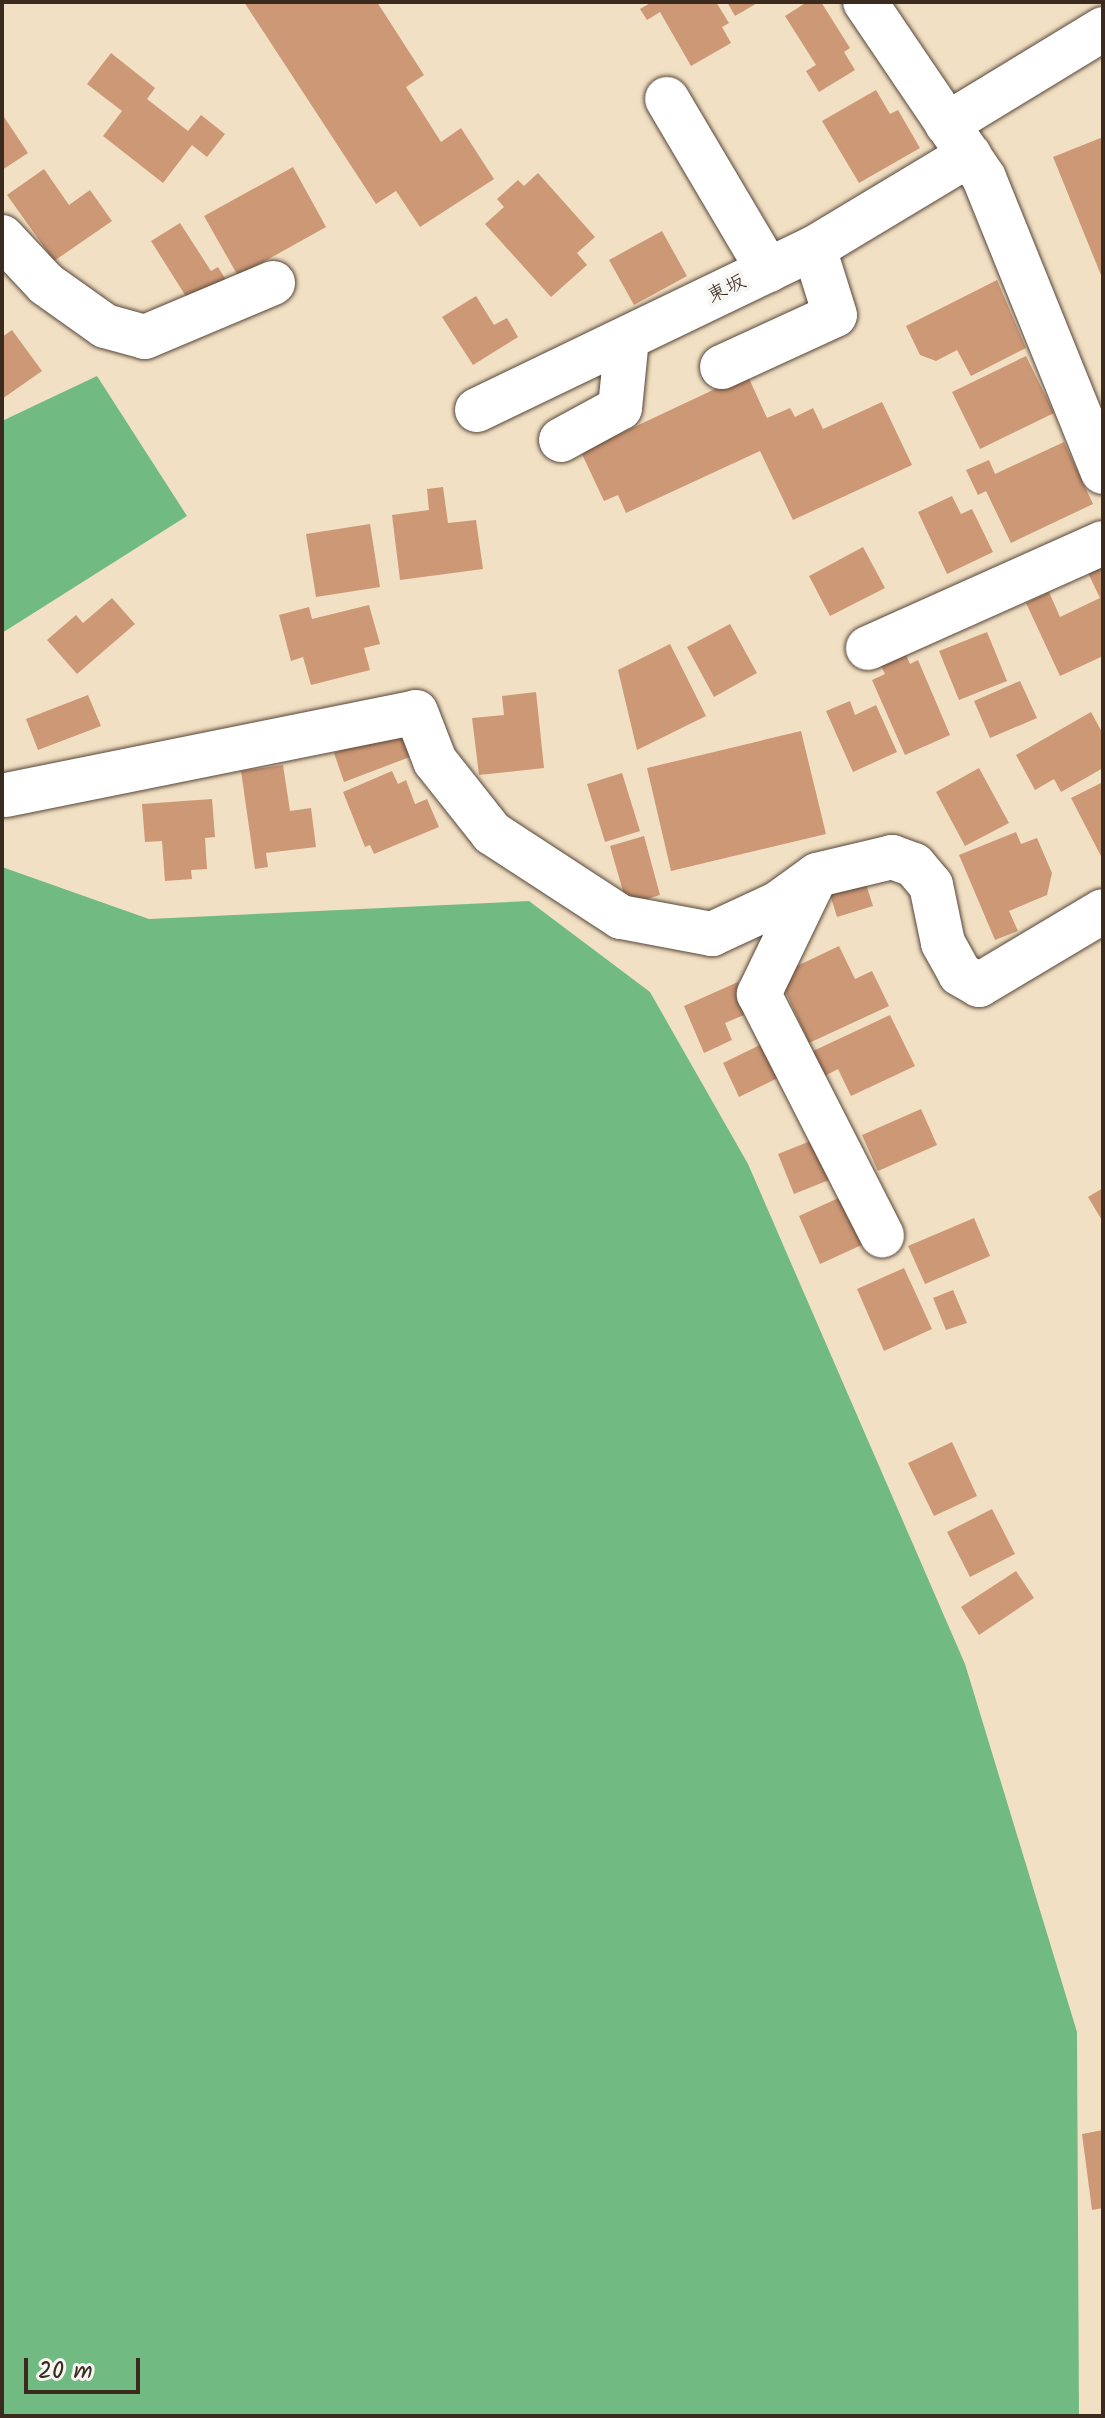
<!DOCTYPE html>
<meta charset="utf-8">
<style>
body{margin:0}
#map{position:relative;width:1105px;height:2418px;overflow:hidden;background:#f2e0c4;font-family:Kalam,"Klee One",sans-serif}
div>[style]{position:absolute}
.forest>*{inset:0;background:#71bb82}
.building>*{inset:0;background:#cd9876}
.roads{filter:drop-shadow(0 0 2px #564537) drop-shadow(0 0 2px #564537)}
.minor>*{height:44px;margin:-22px;padding:0 22px;transform-origin:22px;border-radius:22px;background:#fff}
span{translate:-50% -50%;white-space:nowrap;text-align:center;line-height:1.15;-webkit-text-stroke:8px #f6f6f2;paint-order:stroke}
.street-label{font-size:20px;color:#3b2a1e}
.frame{position:absolute;inset:0;border:4px solid #3b2a1e;pointer-events:none}
.scale{position:absolute;left:24px;top:2358px;width:116px;height:36px;box-sizing:border-box;border:4px solid #3b2a1e;border-top:0;padding-left:10px;font-size:24px;line-height:28px;white-space:nowrap;color:#3b2a1e;-webkit-text-stroke:6px #f6f6f2;paint-order:stroke}
</style>
<div id="map">
<div class="forest">
<div style="clip-path:polygon(97px 376px,187px 516px,2px 633px,2px 421px)"></div>
<div style="clip-path:polygon(2px 867px,149px 919px,529px 901px,650px 992px,748px 1164px,965px 1664px,1077px 2032px,1079px 2416px,2px 2416px)"></div>
</div>
<div class="building">
<div style="clip-path:polygon(244px 2px,377px 2px,424px 75px,406px 87px,441px 142px,461px 128px,494px 179px,420px 227px,396px 191px,376px 204px)"></div>
<div style="clip-path:polygon(652px 2px,716px 2px,729px 23px,722px 27px,731px 43px,691px 66px,660px 12px,647px 20px,640px 9px)"></div>
<div style="clip-path:polygon(727px 2px,759px 2px,735px 16px)"></div>
<div style="clip-path:polygon(807px 2px,821px 2px,850px 48px,844px 52px,855px 70px,819px 92px,806px 71px,816px 65px,785px 16px)"></div>
<div style="clip-path:polygon(111px 53px,155px 88px,147px 99px,188px 131px,201px 115px,225px 134px,207px 157px,192px 145px,163px 183px,103px 136px,122px 111px,87px 84px)"></div>
<div style="clip-path:polygon(876px 90px,890px 114px,898px 110px,920px 148px,859px 183px,822px 121px)"></div>
<div style="clip-path:polygon(2px 114px,28px 153px,2px 170px)"></div>
<div style="clip-path:polygon(1103px 137px,1103px 280px,1053px 157px)"></div>
<div style="clip-path:polygon(293px 167px,326px 227px,238px 276px,204px 216px)"></div>
<div style="clip-path:polygon(44px 169px,69px 205px,90px 190px,112px 221px,54px 261px,7px 195px)"></div>
<div style="clip-path:polygon(538px 173px,595px 237px,577px 253px,587px 265px,551px 297px,485px 224px,504px 207px,497px 199px,518px 180px,524px 186px)"></div>
<div style="clip-path:polygon(180px 223px,211px 271px,218px 267px,228px 283px,192px 306px,151px 241px)"></div>
<div style="clip-path:polygon(662px 231px,687px 276px,634px 305px,609px 260px)"></div>
<div style="clip-path:polygon(997px 280px,1026px 348px,971px 376px,957px 350px,936px 361px,920px 355px,906px 326px)"></div>
<div style="clip-path:polygon(476px 296px,494px 325px,507px 318px,518px 337px,473px 365px,442px 317px)"></div>
<div style="clip-path:polygon(12px 330px,42px 371px,2px 399px,2px 337px)"></div>
<div style="clip-path:polygon(1026px 356px,1054px 413px,980px 449px,952px 392px)"></div>
<div style="clip-path:polygon(747px 374px,767px 418px,790px 408px,795px 417px,813px 408px,823px 429px,882px 402px,912px 465px,793px 520px,760px 451px,626px 513px,618px 495px,604px 501px,581px 452px)"></div>
<div style="clip-path:polygon(1064px 442px,1093px 504px,1011px 543px,986px 491px,978px 495px,966px 470px,989px 460px,995px 474px)"></div>
<div style="clip-path:polygon(443px 487px,448px 523px,476px 520px,483px 569px,400px 580px,392px 515px,429px 510px,427px 489px)"></div>
<div style="clip-path:polygon(952px 496px,961px 514px,972px 509px,993px 552px,947px 574px,918px 512px)"></div>
<div style="clip-path:polygon(370px 524px,380px 587px,316px 597px,306px 534px)"></div>
<div style="clip-path:polygon(863px 547px,885px 588px,830px 616px,809px 576px)"></div>
<div style="clip-path:polygon(1103px 564px,1103px 656px,1060px 676px,1026px 603px,1049px 592px,1060px 617px,1100px 598px,1087px 571px)"></div>
<div style="clip-path:polygon(112px 598px,135px 624px,77px 674px,47px 640px,76px 615px,83px 623px)"></div>
<div style="clip-path:polygon(369px 605px,380px 644px,364px 648px,370px 670px,311px 685px,303px 657px,291px 661px,279px 615px,309px 607px,312px 619px)"></div>
<div style="clip-path:polygon(730px 624px,757px 673px,714px 697px,687px 647px)"></div>
<div style="clip-path:polygon(987px 632px,1007px 681px,959px 700px,939px 651px)"></div>
<div style="clip-path:polygon(670px 644px,706px 716px,637px 750px,618px 670px)"></div>
<div style="clip-path:polygon(906px 655px,910px 664px,918px 660px,950px 735px,905px 755px,872px 680px,885px 674px,881px 666px)"></div>
<div style="clip-path:polygon(1020px 681px,1037px 718px,990px 738px,974px 701px)"></div>
<div style="clip-path:polygon(536px 692px,544px 768px,479px 775px,472px 718px,504px 715px,502px 696px)"></div>
<div style="clip-path:polygon(88px 695px,101px 726px,38px 750px,26px 719px)"></div>
<div style="clip-path:polygon(850px 701px,855px 715px,876px 705px,897px 752px,853px 772px,826px 711px)"></div>
<div style="clip-path:polygon(1091px 712px,1103px 734px,1103px 768px,1061px 792px,1054px 779px,1035px 790px,1016px 755px)"></div>
<div style="clip-path:polygon(405px 727px,415px 755px,344px 782px,334px 753px)"></div>
<div style="clip-path:polygon(801px 731px,826px 834px,671px 871px,647px 768px)"></div>
<div style="clip-path:polygon(283px 765px,290px 811px,311px 808px,316px 847px,266px 853px,268px 867px,255px 869px,241px 771px)"></div>
<div style="clip-path:polygon(979px 768px,1009px 823px,965px 846px,936px 792px)"></div>
<div style="clip-path:polygon(392px 771px,398px 784px,406px 780px,415px 804px,427px 799px,439px 827px,374px 854px,370px 845px,365px 847px,343px 792px)"></div>
<div style="clip-path:polygon(622px 773px,640px 831px,605px 842px,587px 784px)"></div>
<div style="clip-path:polygon(1103px 782px,1103px 860px,1071px 798px)"></div>
<div style="clip-path:polygon(212px 799px,215px 837px,205px 838px,207px 869px,191px 870px,192px 879px,165px 881px,162px 841px,145px 842px,142px 804px)"></div>
<div style="clip-path:polygon(1016px 832px,1021px 844px,1037px 838px,1052px 873px,1047px 895px,1009px 911px,1018px 931px,995px 940px,959px 855px)"></div>
<div style="clip-path:polygon(644px 836px,660px 895px,627px 905px,610px 846px)"></div>
<div style="clip-path:polygon(865px 881px,873px 906px,837px 917px,829px 891px)"></div>
<div style="clip-path:polygon(839px 946px,855px 979px,872px 971px,889px 1006px,809px 1043px,778px 975px)"></div>
<div style="clip-path:polygon(738px 982px,751px 1012px,725px 1023px,732px 1040px,704px 1053px,684px 1006px)"></div>
<div style="clip-path:polygon(890px 1015px,915px 1066px,851px 1096px,838px 1069px,823px 1077px,811px 1052px)"></div>
<div style="clip-path:polygon(770px 1040px,786px 1074px,739px 1097px,723px 1063px)"></div>
<div style="clip-path:polygon(921px 1109px,937px 1145px,878px 1171px,862px 1135px)"></div>
<div style="clip-path:polygon(818px 1138px,834px 1178px,794px 1194px,778px 1154px)"></div>
<div style="clip-path:polygon(1103px 1188px,1103px 1222px,1088px 1197px)"></div>
<div style="clip-path:polygon(845px 1195px,866px 1243px,820px 1264px,799px 1216px)"></div>
<div style="clip-path:polygon(974px 1218px,990px 1256px,925px 1284px,908px 1246px)"></div>
<div style="clip-path:polygon(904px 1268px,932px 1329px,884px 1351px,857px 1289px)"></div>
<div style="clip-path:polygon(953px 1290px,967px 1323px,946px 1330px,933px 1298px)"></div>
<div style="clip-path:polygon(952px 1442px,977px 1496px,934px 1516px,908px 1463px)"></div>
<div style="clip-path:polygon(992px 1509px,1015px 1554px,970px 1577px,947px 1532px)"></div>
<div style="clip-path:polygon(1016px 1571px,1034px 1598px,979px 1635px,961px 1607px)"></div>
<div style="clip-path:polygon(1103px 2130px,1103px 2208px,1092px 2210px,1082px 2134px)"></div>
</div>
<div class="roads">
<div class="minor">
<div style="left:865px;top:2px;width:212px;rotate:55.9deg"></div>
<div style="left:984px;top:178px;width:317px;rotate:68deg"></div>
<div style="left:667px;top:99px;width:199px;rotate:59.4deg"></div>
<div style="left:947px;top:124px;width:183px;rotate:-31.3deg"></div>
<div style="left:2px;top:237px;width:64px;rotate:46.9deg"></div>
<div style="left:46px;top:284px;width:72px;rotate:35.4deg"></div>
<div style="left:105px;top:326px;width:41px;rotate:15.4deg"></div>
<div style="left:145px;top:337px;width:139px;rotate:-22.9deg"></div>
<div style="left:722px;top:367px;width:124px;rotate:-24.7deg"></div>
<div style="left:835px;top:315px;width:70px;rotate:-107.4deg"></div>
<div style="left:477px;top:410px;width:374px;rotate:-25.7deg"></div>
<div style="left:814px;top:248px;width:181px;rotate:-31deg"></div>
<div style="left:561px;top:440px;width:67px;rotate:-28.5deg"></div>
<div style="left:620px;top:408px;width:70px;rotate:-84.3deg"></div>
<div style="left:868px;top:648px;width:257px;rotate:-24.1deg"></div>
<div style="left:6px;top:795px;width:418px;rotate:-11.4deg"></div>
<div style="left:416px;top:712px;width:53px;rotate:68.8deg"></div>
<div style="left:435px;top:761px;width:92px;rotate:51.6deg"></div>
<div style="left:492px;top:833px;width:154px;rotate:33.1deg"></div>
<div style="left:621px;top:917px;width:93px;rotate:10.6deg"></div>
<div style="left:712px;top:934px;width:72px;rotate:-24.8deg"></div>
<div style="left:777px;top:904px;width:49px;rotate:-35.9deg"></div>
<div style="left:817px;top:875px;width:77px;rotate:-13.5deg"></div>
<div style="left:892px;top:857px;width:23px;rotate:20deg"></div>
<div style="left:914px;top:865px;width:26px;rotate:50deg"></div>
<div style="left:931px;top:885px;width:59px;rotate:78.3deg"></div>
<div style="left:943px;top:943px;width:35px;rotate:61deg"></div>
<div style="left:960px;top:974px;width:22px;rotate:30deg"></div>
<div style="left:979px;top:985px;width:144px;rotate:-30.8deg"></div>
<div style="left:814px;top:880px;width:127px;rotate:115.8deg"></div>
<div style="left:759px;top:994px;width:271px;rotate:63deg"></div>
</div>
</div>
<div class="street-label">
<span style="left:727px;top:290px;rotate:-26deg">東坂</span>
</div>
<div class="frame"></div>
<div class="scale">20 m</div>
</div>
